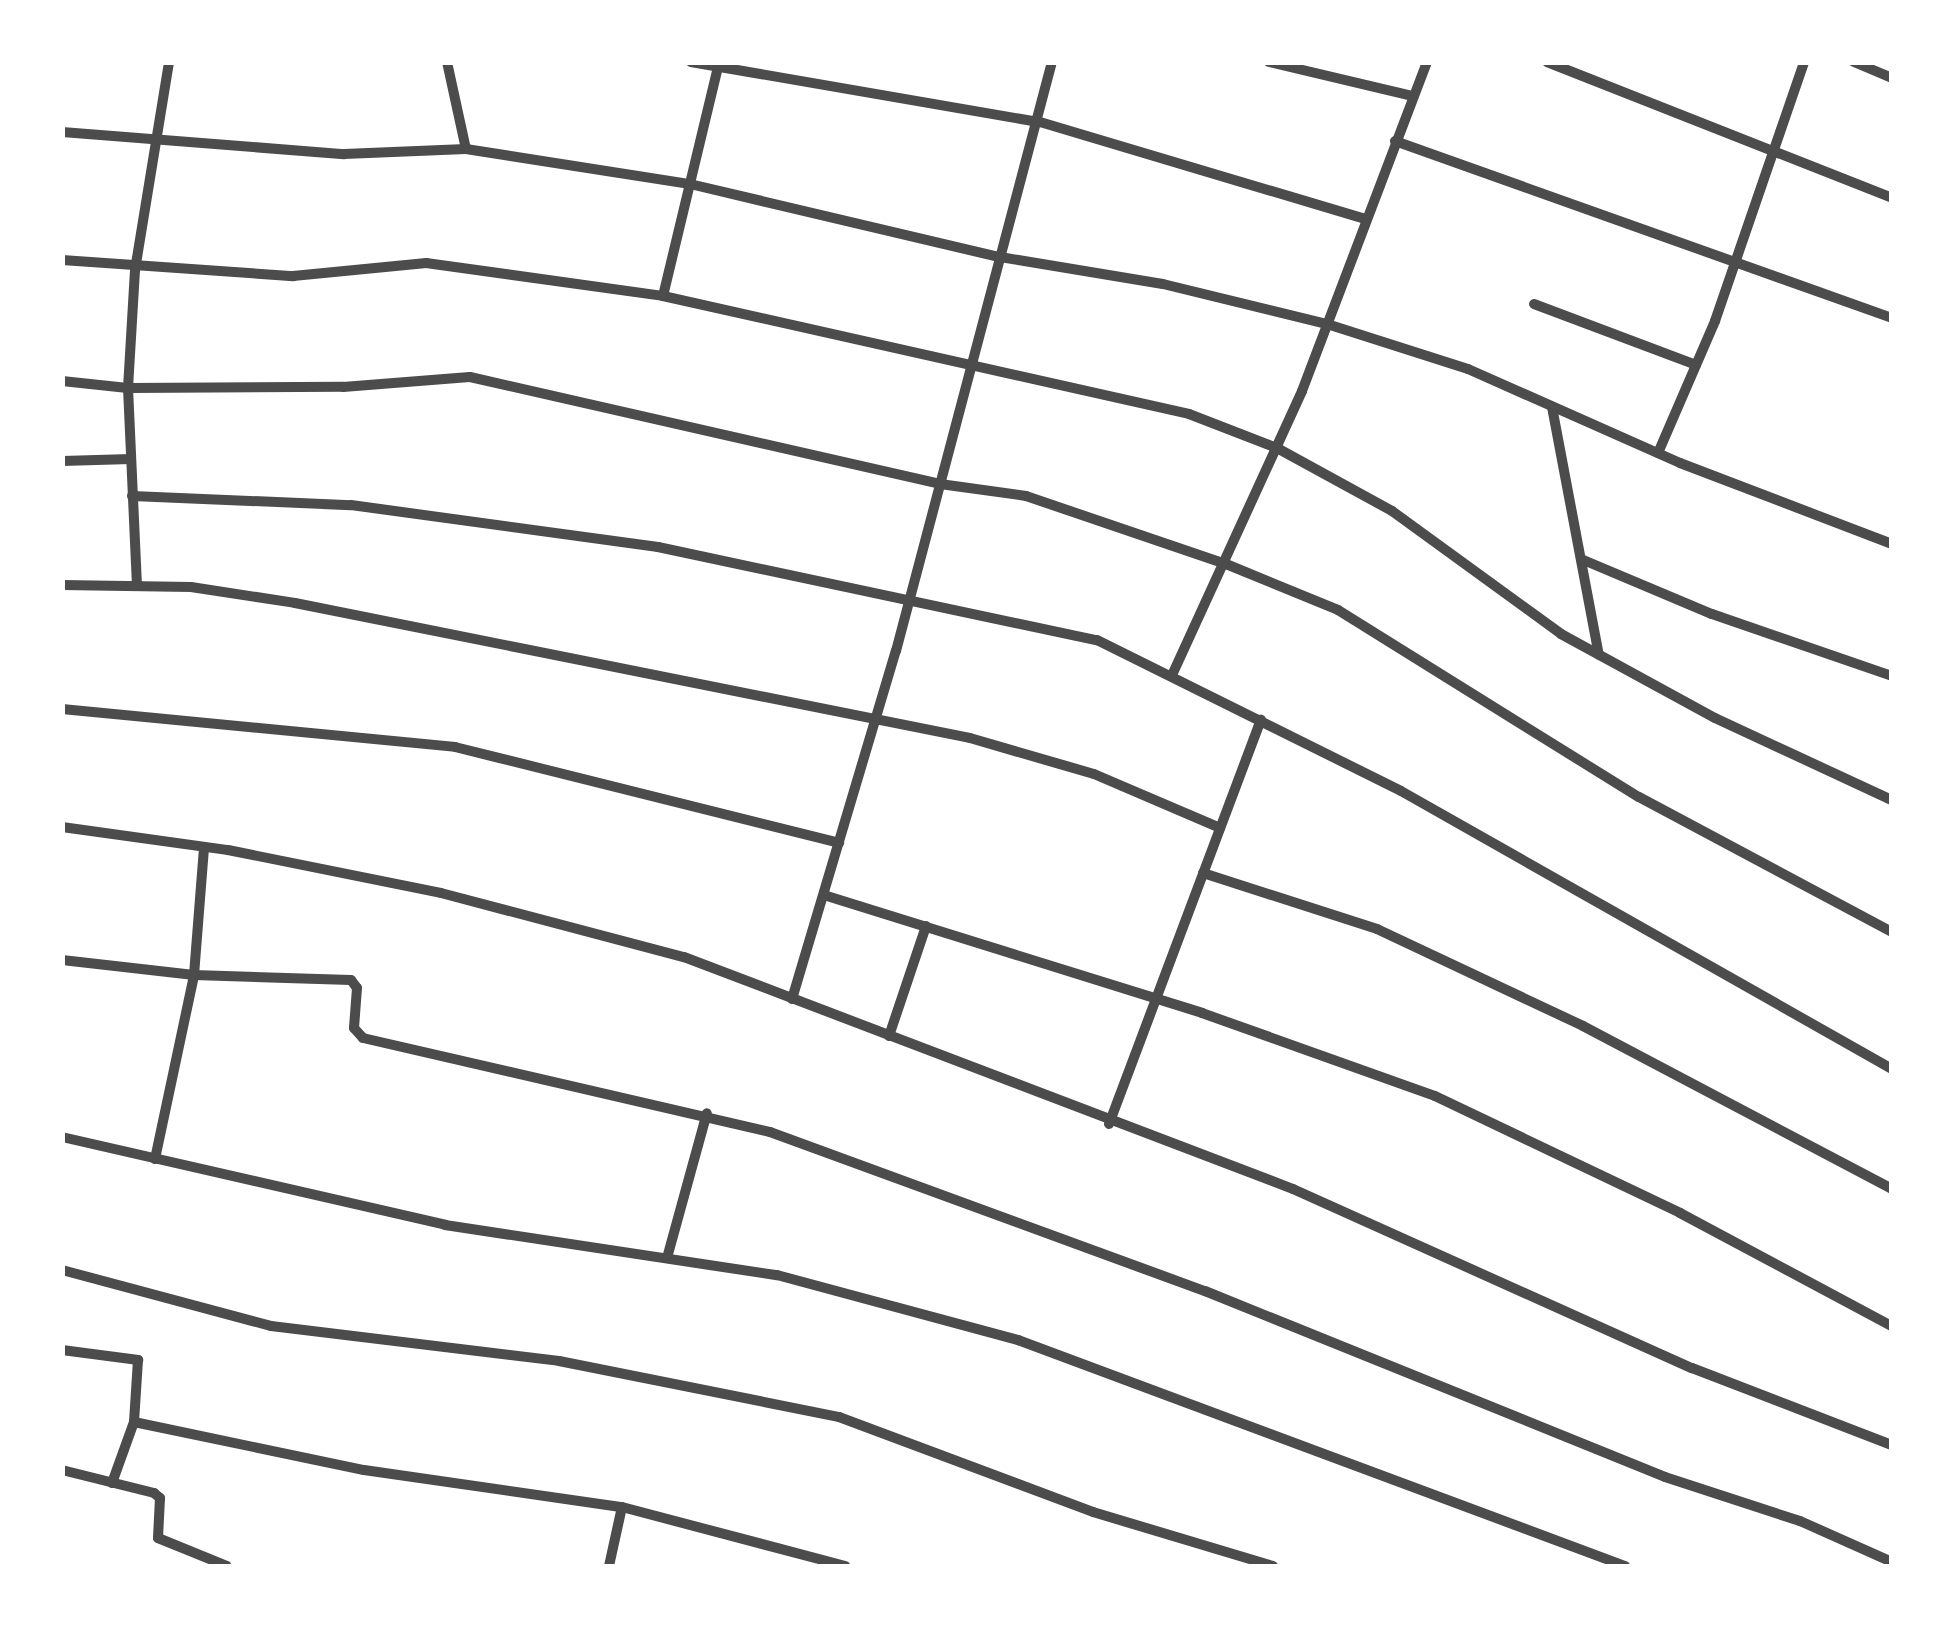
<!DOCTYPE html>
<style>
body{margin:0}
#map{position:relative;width:1954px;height:1629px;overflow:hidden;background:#fff;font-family:Inter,sans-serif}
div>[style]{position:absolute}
.minor>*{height:10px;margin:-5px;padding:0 5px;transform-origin:5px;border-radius:5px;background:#4c4c4c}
span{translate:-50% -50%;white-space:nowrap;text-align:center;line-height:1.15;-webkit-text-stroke:10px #fff;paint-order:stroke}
.frame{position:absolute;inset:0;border:65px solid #fff;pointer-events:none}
</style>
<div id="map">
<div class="minor">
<div style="left:447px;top:62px;width:89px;rotate:77.7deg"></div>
<div style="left:691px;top:62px;width:354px;rotate:9.8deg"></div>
<div style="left:1040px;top:122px;width:340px;rotate:16.6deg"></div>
<div style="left:1269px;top:62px;width:148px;rotate:13.3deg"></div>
<div style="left:1547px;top:62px;width:371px;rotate:21.5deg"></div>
<div style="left:1854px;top:62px;width:41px;rotate:22.8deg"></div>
<div style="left:62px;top:132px;width:283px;rotate:4.5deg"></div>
<div style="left:344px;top:154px;width:122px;rotate:-2.3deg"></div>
<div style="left:466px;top:149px;width:227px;rotate:8.9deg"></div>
<div style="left:690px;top:184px;width:318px;rotate:13.3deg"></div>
<div style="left:1000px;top:257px;width:165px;rotate:9.4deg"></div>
<div style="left:1163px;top:284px;width:169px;rotate:13.7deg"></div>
<div style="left:1327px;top:324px;width:148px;rotate:17.7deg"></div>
<div style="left:1468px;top:369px;width:232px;rotate:23.9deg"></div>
<div style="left:1680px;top:463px;width:227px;rotate:20.9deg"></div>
<div style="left:1395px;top:141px;width:528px;rotate:19.6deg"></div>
<div style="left:62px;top:260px;width:232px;rotate:4deg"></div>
<div style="left:293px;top:276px;width:134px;rotate:-5.6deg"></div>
<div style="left:426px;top:263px;width:239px;rotate:7.9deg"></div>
<div style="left:663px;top:296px;width:539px;rotate:12.64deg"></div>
<div style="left:1189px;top:414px;width:94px;rotate:21.1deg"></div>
<div style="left:1277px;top:448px;width:131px;rotate:28.7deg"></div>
<div style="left:1392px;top:511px;width:209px;rotate:36deg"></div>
<div style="left:1561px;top:634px;width:175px;rotate:28.6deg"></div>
<div style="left:1715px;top:718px;width:195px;rotate:24.9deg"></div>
<div style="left:663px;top:296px;width:240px;rotate:-76.5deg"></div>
<div style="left:1534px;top:304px;width:173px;rotate:20.6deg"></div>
<div style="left:62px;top:381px;width:66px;rotate:6.1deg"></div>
<div style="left:128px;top:388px;width:215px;rotate:-0.3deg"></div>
<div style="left:343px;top:387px;width:127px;rotate:-4.5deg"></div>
<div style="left:470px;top:377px;width:482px;rotate:12.8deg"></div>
<div style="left:940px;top:484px;width:87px;rotate:7.9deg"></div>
<div style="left:1026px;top:496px;width:211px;rotate:18.8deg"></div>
<div style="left:1226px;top:564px;width:121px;rotate:22.3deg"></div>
<div style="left:1338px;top:610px;width:354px;rotate:31.9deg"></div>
<div style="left:1639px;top:797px;width:287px;rotate:28.1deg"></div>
<div style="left:1552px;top:407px;width:252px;rotate:79.3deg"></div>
<div style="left:1658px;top:453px;width:144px;rotate:-66.6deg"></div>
<div style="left:1715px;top:321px;width:274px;rotate:-71deg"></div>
<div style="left:62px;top:461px;width:69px;rotate:-1.7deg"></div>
<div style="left:132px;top:496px;width:219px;rotate:2.4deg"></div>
<div style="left:351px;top:505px;width:310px;rotate:7.8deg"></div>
<div style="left:658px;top:547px;width:449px;rotate:12deg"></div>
<div style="left:1097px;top:640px;width:339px;rotate:26.4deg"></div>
<div style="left:1401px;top:791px;width:564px;rotate:29.52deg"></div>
<div style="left:1581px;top:559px;width:142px;rotate:22.8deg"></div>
<div style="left:1712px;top:614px;width:190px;rotate:19deg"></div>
<div style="left:62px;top:585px;width:129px;rotate:0.9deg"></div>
<div style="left:191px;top:587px;width:105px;rotate:8.7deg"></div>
<div style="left:295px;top:603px;width:688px;rotate:11.31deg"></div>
<div style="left:970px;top:738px;width:129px;rotate:16.2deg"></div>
<div style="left:1094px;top:774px;width:137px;rotate:23.2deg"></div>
<div style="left:137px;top:586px;width:198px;rotate:-92.6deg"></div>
<div style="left:128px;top:388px;width:118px;rotate:-86.6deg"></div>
<div style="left:135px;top:270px;width:211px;rotate:-80.7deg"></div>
<div style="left:1173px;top:673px;width:310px;rotate:-65.4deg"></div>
<div style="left:1302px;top:391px;width:352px;rotate:-69.2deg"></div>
<div style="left:62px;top:709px;width:395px;rotate:5.5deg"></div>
<div style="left:455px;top:747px;width:396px;rotate:14deg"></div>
<div style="left:62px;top:827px;width:168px;rotate:7.9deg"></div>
<div style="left:228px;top:850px;width:217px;rotate:11.4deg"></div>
<div style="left:441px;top:893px;width:251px;rotate:14.8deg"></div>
<div style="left:684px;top:957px;width:652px;rotate:20.85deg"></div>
<div style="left:1293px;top:1189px;width:437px;rotate:24.2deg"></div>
<div style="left:1692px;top:1368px;width:214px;rotate:21.1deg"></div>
<div style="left:1203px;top:873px;width:183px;rotate:17.8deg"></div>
<div style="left:1377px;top:929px;width:228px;rotate:25.2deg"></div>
<div style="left:1583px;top:1026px;width:349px;rotate:27.8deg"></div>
<div style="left:827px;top:896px;width:393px;rotate:17.3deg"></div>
<div style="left:1202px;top:1013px;width:247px;rotate:19.6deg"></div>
<div style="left:1435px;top:1096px;width:272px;rotate:25.5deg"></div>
<div style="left:1680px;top:1213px;width:240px;rotate:28.1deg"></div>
<div style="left:62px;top:960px;width:133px;rotate:6.5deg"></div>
<div style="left:194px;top:975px;width:157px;rotate:1.8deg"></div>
<div style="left:351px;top:980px;width:10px;rotate:53deg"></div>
<div style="left:357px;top:988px;width:40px;rotate:94.3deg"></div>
<div style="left:354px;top:1028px;width:13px;rotate:48deg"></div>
<div style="left:363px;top:1038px;width:418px;rotate:13deg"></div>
<div style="left:770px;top:1132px;width:463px;rotate:20.1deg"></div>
<div style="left:1205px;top:1291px;width:496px;rotate:22deg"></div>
<div style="left:1665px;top:1477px;width:142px;rotate:18.1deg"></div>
<div style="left:1800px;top:1521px;width:101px;rotate:24deg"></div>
<div style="left:792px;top:999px;width:363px;rotate:-73.4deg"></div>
<div style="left:896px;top:651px;width:609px;rotate:-75.17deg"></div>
<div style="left:889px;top:1036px;width:116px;rotate:-71.4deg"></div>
<div style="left:1109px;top:1124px;width:432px;rotate:-69.4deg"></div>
<div style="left:62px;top:1137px;width:393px;rotate:12.9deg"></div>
<div style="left:445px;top:1225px;width:336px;rotate:8.6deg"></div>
<div style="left:777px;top:1275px;width:250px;rotate:15.1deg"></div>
<div style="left:1018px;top:1340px;width:648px;rotate:20.42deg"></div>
<div style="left:155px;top:1159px;width:188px;rotate:-78deg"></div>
<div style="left:194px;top:975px;width:128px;rotate:-85.5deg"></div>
<div style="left:667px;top:1258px;width:150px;rotate:-74.6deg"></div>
<div style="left:62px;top:1270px;width:216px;rotate:15deg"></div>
<div style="left:271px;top:1326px;width:290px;rotate:6.9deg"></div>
<div style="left:559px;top:1361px;width:286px;rotate:11.3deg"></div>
<div style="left:839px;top:1417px;width:271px;rotate:20.5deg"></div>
<div style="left:1093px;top:1512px;width:188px;rotate:16.7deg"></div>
<div style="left:62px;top:1350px;width:77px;rotate:7.5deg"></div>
<div style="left:138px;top:1360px;width:62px;rotate:93.7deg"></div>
<div style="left:62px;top:1470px;width:95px;rotate:14deg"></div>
<div style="left:154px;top:1493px;width:8px;rotate:40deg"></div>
<div style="left:160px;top:1498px;width:40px;rotate:92.9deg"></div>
<div style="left:158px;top:1538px;width:74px;rotate:22.1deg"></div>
<div style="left:112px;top:1483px;width:65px;rotate:-70.2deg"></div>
<div style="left:134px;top:1422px;width:235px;rotate:11.8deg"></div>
<div style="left:364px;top:1470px;width:261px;rotate:8.2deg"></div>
<div style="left:622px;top:1507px;width:231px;rotate:14.8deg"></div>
<div style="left:609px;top:1566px;width:60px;rotate:-77.6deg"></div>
</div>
<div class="frame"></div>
</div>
